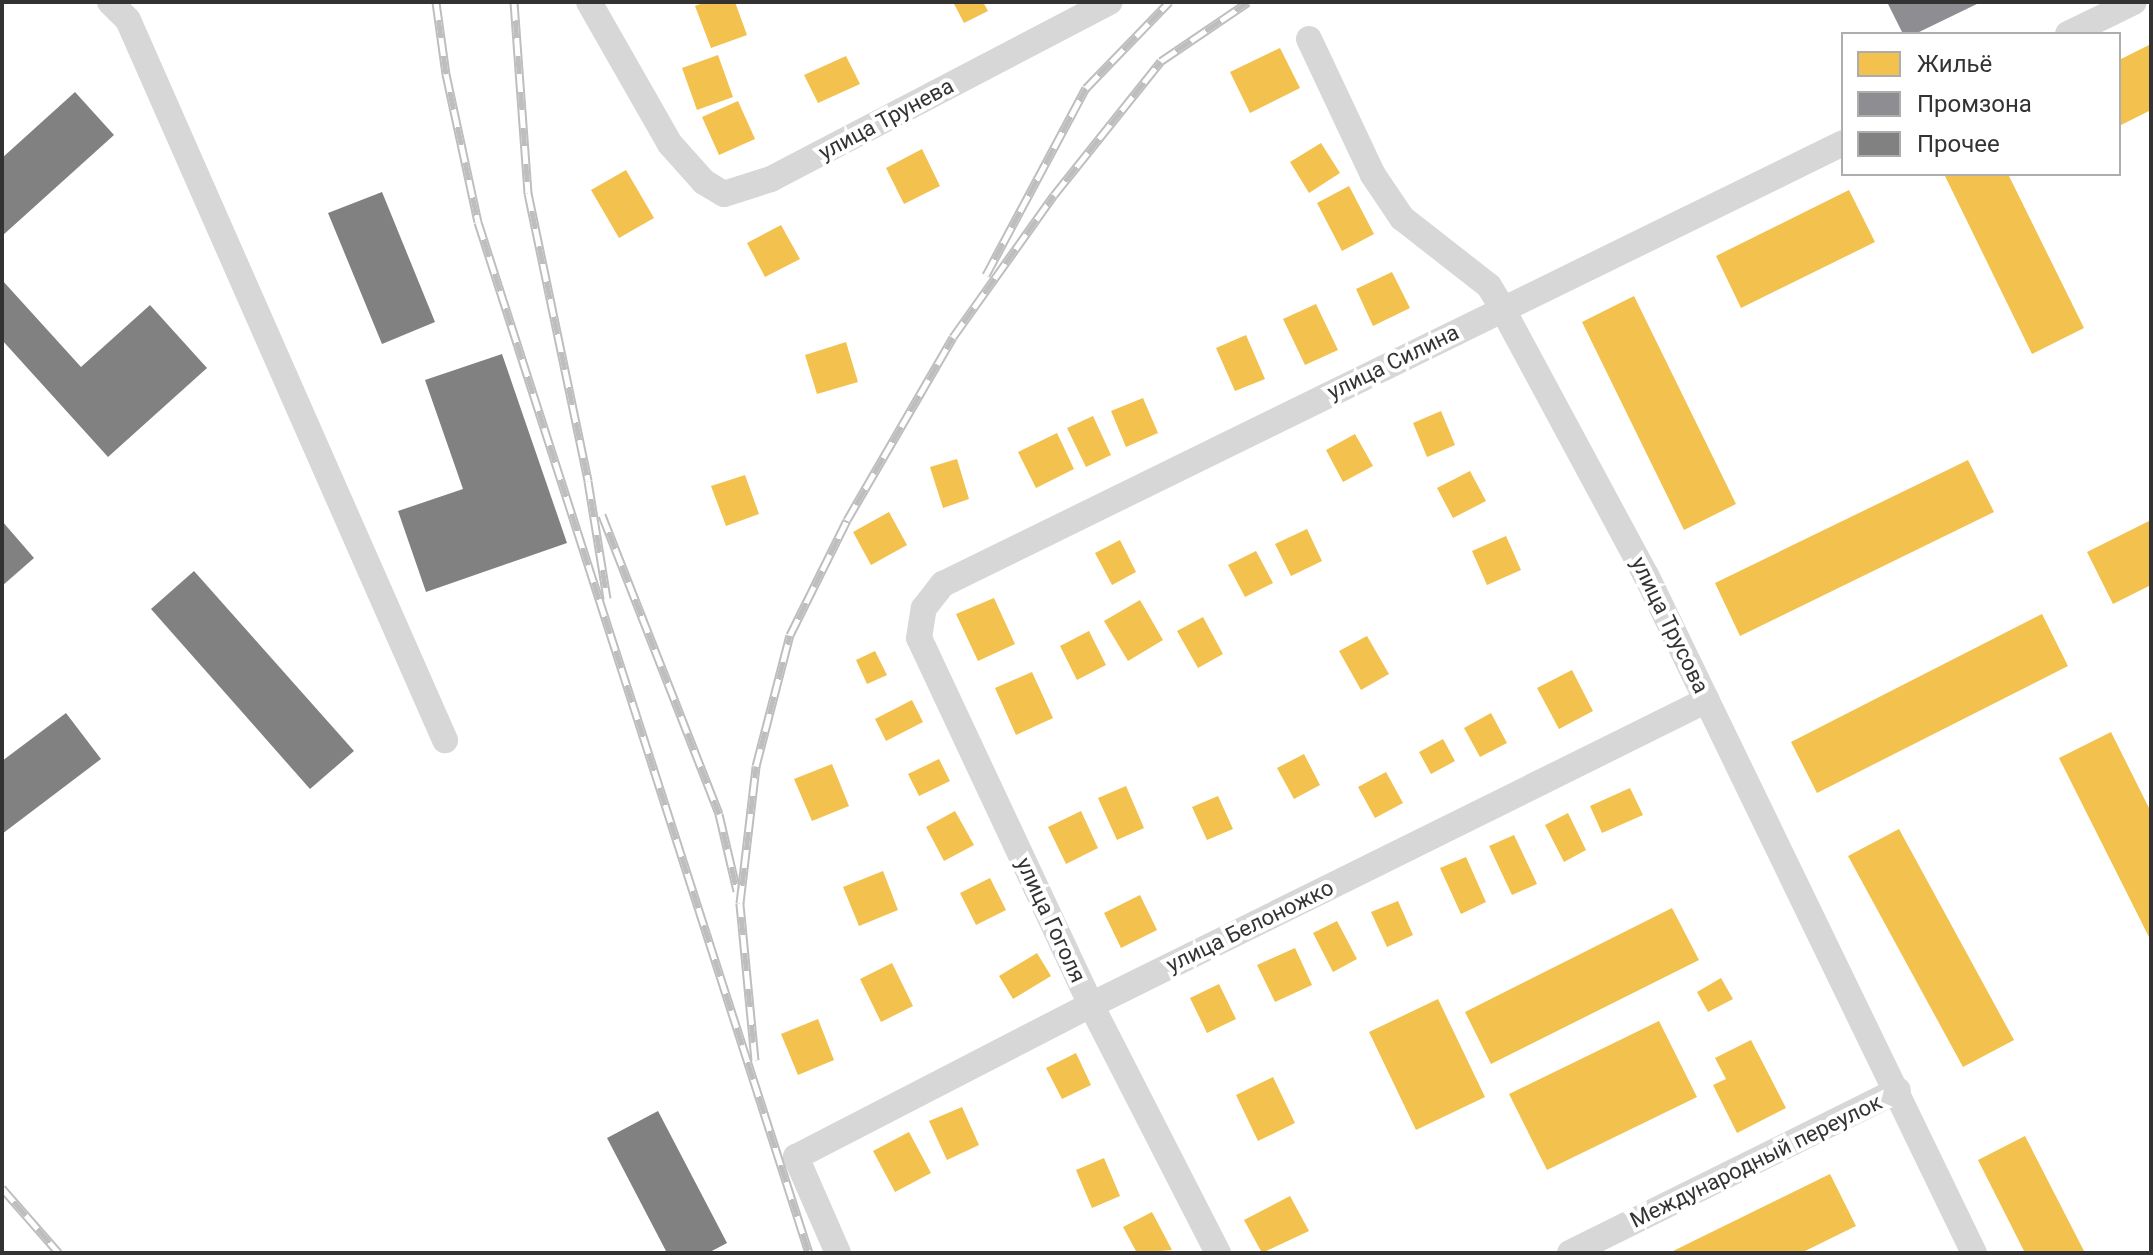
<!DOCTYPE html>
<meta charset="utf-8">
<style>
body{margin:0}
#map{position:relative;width:2153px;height:1255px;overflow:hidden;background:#fff;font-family:Roboto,sans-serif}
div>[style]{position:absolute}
.homes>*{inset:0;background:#f2c14e}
.industry>*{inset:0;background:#8d8d92}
.building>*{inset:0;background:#818181}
.street>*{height:26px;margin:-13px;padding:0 13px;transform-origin:13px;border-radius:13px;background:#d7d7d7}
.rail>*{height:9px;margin-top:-4.5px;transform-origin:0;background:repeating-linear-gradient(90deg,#fff 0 18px,#bebebe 0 36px);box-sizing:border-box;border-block:2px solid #bebebe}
span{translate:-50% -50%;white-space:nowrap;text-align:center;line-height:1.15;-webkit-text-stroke:8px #fff;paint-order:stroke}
.street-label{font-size:22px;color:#333}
.frame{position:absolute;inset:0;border:4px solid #333;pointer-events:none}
.legend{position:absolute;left:1841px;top:32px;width:280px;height:144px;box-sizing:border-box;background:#fff;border:2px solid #adadad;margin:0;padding:10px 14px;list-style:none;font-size:24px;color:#333}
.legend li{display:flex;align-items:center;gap:16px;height:40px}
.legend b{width:40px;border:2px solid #adadad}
</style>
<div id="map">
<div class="homes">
<div style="clip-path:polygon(706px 2px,735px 2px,747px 35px,711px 48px,695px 6px)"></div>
<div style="clip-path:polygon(953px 2px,983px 2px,988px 11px,964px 23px)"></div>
<div style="clip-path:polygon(2151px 44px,2151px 110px,2119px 126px,2119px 60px)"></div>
<div style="clip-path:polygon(1280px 48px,1300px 88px,1250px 113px,1230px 72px)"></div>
<div style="clip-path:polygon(718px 55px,733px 97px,697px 110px,682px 68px)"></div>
<div style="clip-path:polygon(846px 56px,860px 84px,818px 103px,804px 75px)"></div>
<div style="clip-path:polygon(738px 101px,755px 139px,719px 155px,702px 117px)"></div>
<div style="clip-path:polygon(1321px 143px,1340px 173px,1309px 193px,1290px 162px)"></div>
<div style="clip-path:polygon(922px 149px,940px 186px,904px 204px,886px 168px)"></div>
<div style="clip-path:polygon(626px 170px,654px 218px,619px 238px,591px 190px)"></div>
<div style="clip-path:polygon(1944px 174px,2008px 174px,2084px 328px,2032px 354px)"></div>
<div style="clip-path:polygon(1349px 186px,1374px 234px,1342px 251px,1317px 203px)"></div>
<div style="clip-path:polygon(1849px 190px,1875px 242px,1741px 308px,1716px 256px)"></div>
<div style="clip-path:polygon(781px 225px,800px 259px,765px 277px,747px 243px)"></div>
<div style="clip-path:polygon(1392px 272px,1410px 308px,1373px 326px,1356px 289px)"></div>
<div style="clip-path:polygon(1634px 296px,1736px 504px,1684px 530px,1582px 322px)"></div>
<div style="clip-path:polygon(1316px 304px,1338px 350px,1305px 365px,1283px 319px)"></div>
<div style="clip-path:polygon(1246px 335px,1265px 379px,1235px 391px,1216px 348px)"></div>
<div style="clip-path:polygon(846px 342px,858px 382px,817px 394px,805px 355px)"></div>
<div style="clip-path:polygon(1143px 398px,1158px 433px,1126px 447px,1111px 411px)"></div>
<div style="clip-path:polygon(1441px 411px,1455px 445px,1427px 457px,1413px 423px)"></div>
<div style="clip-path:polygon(1093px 416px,1111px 455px,1086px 467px,1067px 428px)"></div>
<div style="clip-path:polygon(1057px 433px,1074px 469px,1036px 488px,1018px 452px)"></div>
<div style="clip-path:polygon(1355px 434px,1373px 466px,1343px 482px,1326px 450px)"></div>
<div style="clip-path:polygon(957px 459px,969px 499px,943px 508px,930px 467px)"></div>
<div style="clip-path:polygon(1968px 460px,1994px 512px,1740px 636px,1715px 583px)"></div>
<div style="clip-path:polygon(1470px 471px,1486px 501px,1453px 518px,1437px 488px)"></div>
<div style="clip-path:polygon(745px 475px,759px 514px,726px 526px,711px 486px)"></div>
<div style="clip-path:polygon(889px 512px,907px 545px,871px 565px,853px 532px)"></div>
<div style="clip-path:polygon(2151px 520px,2151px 585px,2113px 604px,2087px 552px)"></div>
<div style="clip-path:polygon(1307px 529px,1322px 561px,1291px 576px,1275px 544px)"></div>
<div style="clip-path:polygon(1506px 536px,1521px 570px,1487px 585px,1472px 551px)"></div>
<div style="clip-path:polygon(1120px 540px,1136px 572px,1112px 585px,1095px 553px)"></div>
<div style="clip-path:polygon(1256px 551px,1273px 583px,1245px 597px,1228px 565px)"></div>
<div style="clip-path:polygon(994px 598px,1015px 644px,978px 661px,956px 614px)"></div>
<div style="clip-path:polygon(1140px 600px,1163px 640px,1128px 661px,1104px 621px)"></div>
<div style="clip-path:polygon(2042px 614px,2068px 666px,1817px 793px,1791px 742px)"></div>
<div style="clip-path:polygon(1203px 617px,1223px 654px,1198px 668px,1177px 631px)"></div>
<div style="clip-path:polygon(1089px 631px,1106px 665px,1077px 680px,1060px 646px)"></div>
<div style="clip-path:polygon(1367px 636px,1389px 674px,1361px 690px,1339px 651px)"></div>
<div style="clip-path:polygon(875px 651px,887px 675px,867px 684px,856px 660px)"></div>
<div style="clip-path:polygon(1572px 670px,1593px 711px,1559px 729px,1537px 688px)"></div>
<div style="clip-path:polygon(1032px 672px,1053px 718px,1016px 735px,995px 688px)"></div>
<div style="clip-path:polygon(912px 700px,923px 722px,886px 741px,875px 719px)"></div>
<div style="clip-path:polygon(1491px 713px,1507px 743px,1480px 757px,1464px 728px)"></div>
<div style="clip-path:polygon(2111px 732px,2151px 812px,2151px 941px,2059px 758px)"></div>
<div style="clip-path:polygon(1443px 739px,1455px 761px,1431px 774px,1419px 752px)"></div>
<div style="clip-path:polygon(1304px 754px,1320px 785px,1294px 799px,1277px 768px)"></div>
<div style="clip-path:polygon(939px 759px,950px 781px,919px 796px,908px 774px)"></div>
<div style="clip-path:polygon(832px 764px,849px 806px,812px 821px,794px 779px)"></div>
<div style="clip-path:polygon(1386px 772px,1403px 803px,1375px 818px,1358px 787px)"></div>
<div style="clip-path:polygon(1126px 786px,1144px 828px,1117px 840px,1098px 798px)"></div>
<div style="clip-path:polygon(1630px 788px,1643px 815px,1602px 833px,1590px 806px)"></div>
<div style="clip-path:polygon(1218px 796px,1233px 829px,1207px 840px,1192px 807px)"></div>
<div style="clip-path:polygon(955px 811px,974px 845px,944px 861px,926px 827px)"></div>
<div style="clip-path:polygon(1081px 811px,1098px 848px,1066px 864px,1048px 827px)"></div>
<div style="clip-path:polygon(1568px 813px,1586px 850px,1564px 862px,1545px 825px)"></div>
<div style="clip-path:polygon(1899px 829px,2014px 1040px,1963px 1067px,1848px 856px)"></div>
<div style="clip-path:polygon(1514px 835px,1537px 884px,1512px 895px,1489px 846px)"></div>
<div style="clip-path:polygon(1466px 857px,1486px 902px,1461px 914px,1440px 868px)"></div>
<div style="clip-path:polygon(883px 871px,898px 910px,859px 926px,843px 887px)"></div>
<div style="clip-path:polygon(990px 878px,1006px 910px,976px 925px,960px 893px)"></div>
<div style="clip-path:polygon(1140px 895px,1157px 930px,1121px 948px,1104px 913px)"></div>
<div style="clip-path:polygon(1398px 901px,1413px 935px,1387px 947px,1371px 912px)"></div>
<div style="clip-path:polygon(1672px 908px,1699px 960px,1491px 1064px,1465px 1012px)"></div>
<div style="clip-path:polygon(1337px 921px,1357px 959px,1333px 972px,1313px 933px)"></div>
<div style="clip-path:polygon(1295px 948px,1312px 985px,1275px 1002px,1257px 965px)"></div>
<div style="clip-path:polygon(1037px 953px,1051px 976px,1013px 999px,999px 976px)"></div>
<div style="clip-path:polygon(892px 963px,913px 1006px,881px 1022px,860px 979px)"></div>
<div style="clip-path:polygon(1721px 978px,1733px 999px,1708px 1012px,1697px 992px)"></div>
<div style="clip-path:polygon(1219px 984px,1236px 1019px,1207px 1033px,1190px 998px)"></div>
<div style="clip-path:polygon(1438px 999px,1485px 1097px,1416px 1130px,1369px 1032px)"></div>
<div style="clip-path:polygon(818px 1019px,834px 1060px,798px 1075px,781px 1034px)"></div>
<div style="clip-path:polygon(1659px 1021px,1697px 1097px,1547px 1170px,1509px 1094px)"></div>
<div style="clip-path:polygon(1751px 1040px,1786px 1108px,1737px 1133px,1713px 1085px,1726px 1079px,1715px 1058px)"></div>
<div style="clip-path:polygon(1076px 1053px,1091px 1085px,1062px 1099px,1046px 1068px)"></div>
<div style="clip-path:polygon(1273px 1077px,1295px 1123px,1258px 1141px,1236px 1095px)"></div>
<div style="clip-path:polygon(962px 1107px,979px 1145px,947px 1160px,929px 1121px)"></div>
<div style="clip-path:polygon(909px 1132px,931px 1173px,895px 1192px,873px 1151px)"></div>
<div style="clip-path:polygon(2025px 1136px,2085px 1253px,2025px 1253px,1978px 1160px)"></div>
<div style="clip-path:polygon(1104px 1158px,1120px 1196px,1092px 1208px,1076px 1170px)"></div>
<div style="clip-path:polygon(1830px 1174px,1856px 1226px,1801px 1253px,1669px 1253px)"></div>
<div style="clip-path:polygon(1290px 1196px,1309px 1231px,1262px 1253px,1244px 1220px)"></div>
<div style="clip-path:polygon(1152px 1212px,1172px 1250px,1137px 1253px,1123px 1227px)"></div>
</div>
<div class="industry">
<div style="clip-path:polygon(1887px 2px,1981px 2px,1915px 34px,1903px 34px)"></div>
</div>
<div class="building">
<div style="clip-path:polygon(75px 92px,114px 135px,2px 236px,2px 158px)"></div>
<div style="clip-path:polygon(382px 192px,435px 322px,382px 344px,328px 213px)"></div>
<div style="clip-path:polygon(2px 280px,81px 367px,150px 305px,207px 368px,108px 457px,2px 340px)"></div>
<div style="clip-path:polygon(502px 354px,567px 543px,426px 592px,398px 511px,463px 489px,425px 380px)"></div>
<div style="clip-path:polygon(2px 521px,34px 558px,2px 586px)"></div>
<div style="clip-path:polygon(194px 571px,354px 751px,310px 789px,151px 609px)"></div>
<div style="clip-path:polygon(66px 713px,101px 759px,2px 834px,2px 761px)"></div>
<div style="clip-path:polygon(658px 1111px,727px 1243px,708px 1253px,667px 1253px,607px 1138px)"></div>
</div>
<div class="street">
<div style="left:110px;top:2px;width:25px;rotate:45deg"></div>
<div style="left:128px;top:20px;width:787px;rotate:66.24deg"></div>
<div style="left:589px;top:2px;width:163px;rotate:60.3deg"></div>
<div style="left:670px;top:144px;width:51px;rotate:48.2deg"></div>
<div style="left:704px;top:182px;width:23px;rotate:31deg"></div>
<div style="left:724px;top:194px;width:49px;rotate:-17.7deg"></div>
<div style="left:771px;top:179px;width:382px;rotate:-27.6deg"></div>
<div style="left:2068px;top:34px;width:73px;rotate:-25.9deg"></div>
<div style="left:1309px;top:39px;width:150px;rotate:64.8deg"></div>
<div style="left:1373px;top:175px;width:52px;rotate:56deg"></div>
<div style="left:1402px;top:218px;width:110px;rotate:38deg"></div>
<div style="left:1489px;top:286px;width:26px;rotate:59deg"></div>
<div style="left:1502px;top:308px;width:303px;rotate:61.7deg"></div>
<div style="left:1646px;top:575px;width:753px;rotate:64.18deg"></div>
<div style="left:838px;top:1253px;width:105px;rotate:-113.6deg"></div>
<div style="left:796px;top:1157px;width:332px;rotate:-27.3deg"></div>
<div style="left:1091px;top:1005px;width:687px;rotate:-26.34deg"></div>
<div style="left:1218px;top:1253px;width:279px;rotate:-117.1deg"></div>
<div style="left:1091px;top:1005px;width:405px;rotate:-115.1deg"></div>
<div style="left:919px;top:638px;width:30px;rotate:-81deg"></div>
<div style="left:924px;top:608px;width:31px;rotate:-52deg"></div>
<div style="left:943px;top:584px;width:1002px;rotate:-26.1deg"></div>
<div style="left:1570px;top:1253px;width:366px;rotate:-26.4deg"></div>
</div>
<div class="rail">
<div style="left:436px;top:2px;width:73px;rotate:82.1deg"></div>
<div style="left:446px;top:74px;width:151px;rotate:77.8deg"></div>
<div style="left:478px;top:222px;width:1083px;rotate:72.2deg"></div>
<div style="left:514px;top:2px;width:192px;rotate:85.8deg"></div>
<div style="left:528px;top:193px;width:294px;rotate:78.2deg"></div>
<div style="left:588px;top:481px;width:119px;rotate:80.8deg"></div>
<div style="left:986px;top:275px;width:212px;rotate:-61.9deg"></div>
<div style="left:1086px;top:88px;width:120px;rotate:-46deg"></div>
<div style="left:602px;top:515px;width:321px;rotate:68.6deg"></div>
<div style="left:719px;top:814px;width:79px;rotate:76.8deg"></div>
<div style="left:755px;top:1060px;width:158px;rotate:-95.5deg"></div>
<div style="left:740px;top:903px;width:138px;rotate:-83.3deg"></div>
<div style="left:756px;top:766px;width:135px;rotate:-75.5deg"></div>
<div style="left:790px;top:635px;width:128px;rotate:-63.6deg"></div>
<div style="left:847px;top:520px;width:211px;rotate:-59.9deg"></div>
<div style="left:953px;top:337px;width:174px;rotate:-54.6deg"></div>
<div style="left:1054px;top:195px;width:171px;rotate:-51.4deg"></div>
<div style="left:1161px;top:61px;width:105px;rotate:-34.1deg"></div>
<div style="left:2px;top:1188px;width:86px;rotate:48.8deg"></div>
</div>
<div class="street-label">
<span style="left:886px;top:119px;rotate:-28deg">улица Трунева</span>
<span style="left:1393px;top:362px;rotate:-26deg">улица Силина</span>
<span style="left:1670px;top:625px;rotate:64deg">улица Трусова</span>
<span style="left:1051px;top:920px;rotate:65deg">улица Гоголя</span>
<span style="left:1250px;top:926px;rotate:-26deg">улица Белоножко</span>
<span style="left:1756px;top:1161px;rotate:-26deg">Международный переулок</span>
</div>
<div class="frame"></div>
<ul class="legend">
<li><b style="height:22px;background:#f2c14e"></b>Жильё</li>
<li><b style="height:22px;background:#8d8d92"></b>Промзона</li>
<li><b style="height:22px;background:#818181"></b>Прочее</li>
</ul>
</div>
